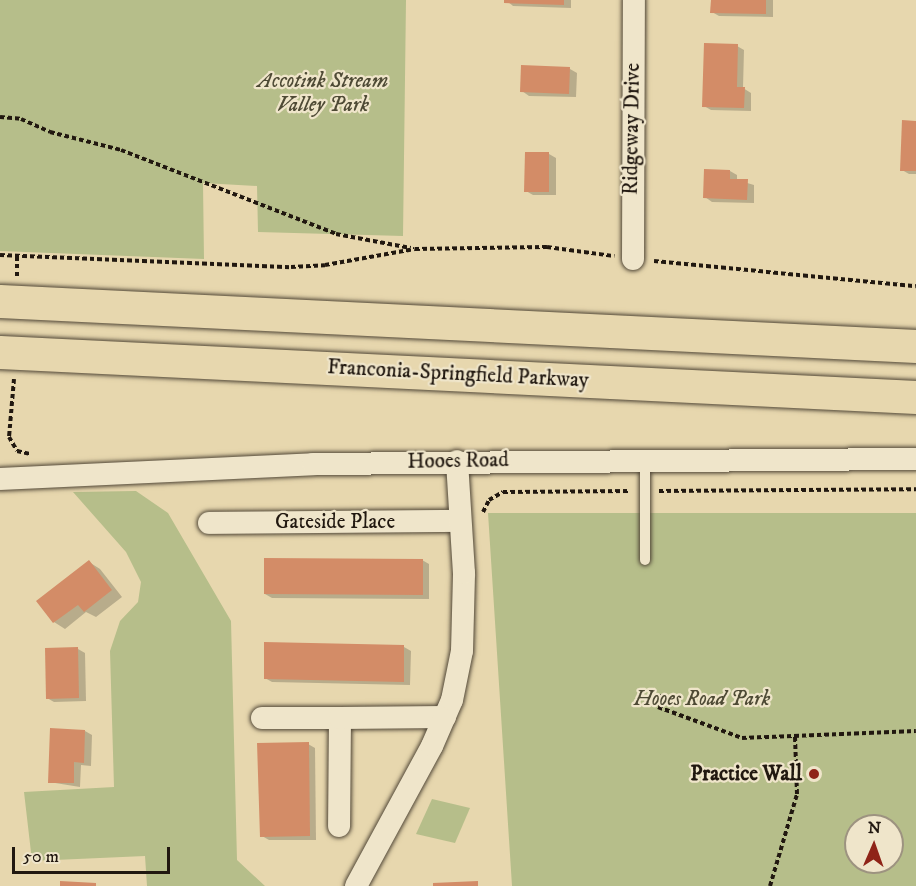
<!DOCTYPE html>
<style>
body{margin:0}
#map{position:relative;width:916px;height:886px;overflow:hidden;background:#e7d7ae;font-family:"IM FELL DW Pica",serif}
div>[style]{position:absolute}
.green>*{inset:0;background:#b6be8a}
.shadow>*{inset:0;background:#0003}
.building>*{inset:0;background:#d38c67}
.path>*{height:4px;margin-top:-2px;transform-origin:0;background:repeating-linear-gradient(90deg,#211810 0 4.5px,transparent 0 7.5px)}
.roads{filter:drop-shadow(0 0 2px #524838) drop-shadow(0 0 2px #524838)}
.lane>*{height:10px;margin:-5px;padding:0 5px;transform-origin:5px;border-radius:5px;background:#efe5ca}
.street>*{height:22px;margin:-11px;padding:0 11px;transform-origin:11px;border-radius:11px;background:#efe5ca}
.primary>*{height:33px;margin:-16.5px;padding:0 16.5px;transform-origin:16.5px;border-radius:16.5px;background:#e7d7ae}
.dots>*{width:16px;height:16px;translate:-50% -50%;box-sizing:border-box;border:3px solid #efe5ca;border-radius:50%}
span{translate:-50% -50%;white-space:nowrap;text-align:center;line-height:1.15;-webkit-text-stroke:4.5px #efe5ca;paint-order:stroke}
.park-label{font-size:21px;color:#4e4a35;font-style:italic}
.street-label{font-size:21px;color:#211810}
.poi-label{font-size:21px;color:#211810;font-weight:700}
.right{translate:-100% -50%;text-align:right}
.north{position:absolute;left:844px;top:814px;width:60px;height:60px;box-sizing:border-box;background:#efe5ca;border:2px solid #9d9380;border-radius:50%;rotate:2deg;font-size:16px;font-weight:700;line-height:24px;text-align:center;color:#211810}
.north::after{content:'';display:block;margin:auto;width:21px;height:27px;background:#8f2418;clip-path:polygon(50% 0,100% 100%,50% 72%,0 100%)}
.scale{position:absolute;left:12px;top:847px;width:158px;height:27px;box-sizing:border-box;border:3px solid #211810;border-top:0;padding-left:8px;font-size:18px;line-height:21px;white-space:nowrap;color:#211810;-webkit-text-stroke:4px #efe5ca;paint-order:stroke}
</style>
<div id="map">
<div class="green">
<div style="clip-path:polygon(0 0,406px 0,403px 236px,258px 232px,257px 186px,203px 183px,204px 259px,0 251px)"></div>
<div style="clip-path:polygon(136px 491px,168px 513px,231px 621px,237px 860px,265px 886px,147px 886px,145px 856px,32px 861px,24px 792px,114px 787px,110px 651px,120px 621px,138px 602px,141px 582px,126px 552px,73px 492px)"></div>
<div style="clip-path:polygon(evenodd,488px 513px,916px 513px,916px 886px,512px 886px,488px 513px,856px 826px,892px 826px,892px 862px,856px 862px,856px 826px)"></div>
<div style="clip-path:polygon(432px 799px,470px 808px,455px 843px,416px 834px)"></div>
</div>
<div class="shadow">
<div style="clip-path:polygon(506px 0,571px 0,571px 8px,513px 6px)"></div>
<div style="clip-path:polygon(712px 0,773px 0,773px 17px,719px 16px,712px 12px)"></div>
<div style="clip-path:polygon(737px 46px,744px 50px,743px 88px,751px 93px,751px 111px,711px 110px,704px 106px)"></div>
<div style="clip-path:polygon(523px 67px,570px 69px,577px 73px,576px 97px,529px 96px,522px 91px)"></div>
<div style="clip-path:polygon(916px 122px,916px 174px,909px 174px,902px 170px)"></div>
<div style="clip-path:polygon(549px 154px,556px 158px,556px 195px,533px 195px,526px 191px)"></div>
<div style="clip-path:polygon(730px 171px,737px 175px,737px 180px,754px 185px,754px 203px,712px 202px,705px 197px)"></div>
<div style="clip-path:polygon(422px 560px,429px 564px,429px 599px,272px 598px,265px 594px)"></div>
<div style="clip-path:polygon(89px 562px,100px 569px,122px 597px,96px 617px,86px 612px,65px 629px,54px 622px,38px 601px)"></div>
<div style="clip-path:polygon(404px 647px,411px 651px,410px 685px,272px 682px,265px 678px)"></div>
<div style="clip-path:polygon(78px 649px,85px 653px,86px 701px,54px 702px,47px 698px)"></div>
<div style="clip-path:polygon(85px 731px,92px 735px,91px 766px,81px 765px,80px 787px,49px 782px)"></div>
<div style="clip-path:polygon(308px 744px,315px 748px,316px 840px,269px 840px,262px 836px)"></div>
</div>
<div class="building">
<div style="clip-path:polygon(504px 0,564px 0,564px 5px,504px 3px)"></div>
<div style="clip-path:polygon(711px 0,766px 0,766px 14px,710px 13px)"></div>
<div style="clip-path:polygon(704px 43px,738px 44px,737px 87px,745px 87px,744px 108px,702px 107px)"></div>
<div style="clip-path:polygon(521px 65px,570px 67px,569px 94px,520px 92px)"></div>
<div style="clip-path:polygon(902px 120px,916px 121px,916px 171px,900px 171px)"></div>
<div style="clip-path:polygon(525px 152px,549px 152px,549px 192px,524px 192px)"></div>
<div style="clip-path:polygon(704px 169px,730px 170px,730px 179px,748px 179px,747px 200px,703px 198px)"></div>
<div style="clip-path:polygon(264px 558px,423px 559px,423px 595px,264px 594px)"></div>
<div style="clip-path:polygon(89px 560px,112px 590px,84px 612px,78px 605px,53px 623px,36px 601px)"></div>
<div style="clip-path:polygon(264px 642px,404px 645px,404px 682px,264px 679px)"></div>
<div style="clip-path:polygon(78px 647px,79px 698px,46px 699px,45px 648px)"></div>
<div style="clip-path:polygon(50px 728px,85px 730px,84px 763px,74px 762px,74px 783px,48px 783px)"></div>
<div style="clip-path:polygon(309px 742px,310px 836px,260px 837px,257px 743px)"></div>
<div style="clip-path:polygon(60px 881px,96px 883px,96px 886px,60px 886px)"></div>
<div style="clip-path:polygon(478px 881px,478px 886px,433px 886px,433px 883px)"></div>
</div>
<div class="path">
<div style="left:0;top:117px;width:21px;rotate:5deg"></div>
<div style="left:21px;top:119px;width:32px;rotate:24deg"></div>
<div style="left:50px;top:132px;width:73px;rotate:14.2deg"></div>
<div style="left:121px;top:150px;width:231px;rotate:21.3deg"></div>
<div style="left:336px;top:234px;width:76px;rotate:10.6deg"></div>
<div style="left:0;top:255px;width:291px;rotate:2.4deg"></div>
<div style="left:291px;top:267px;width:34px;rotate:-3deg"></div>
<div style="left:325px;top:265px;width:91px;rotate:-10.1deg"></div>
<div style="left:415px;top:249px;width:132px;rotate:-0.9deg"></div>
<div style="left:547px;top:247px;width:68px;rotate:7.7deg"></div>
<div style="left:654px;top:261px;width:263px;rotate:5.5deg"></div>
<div style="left:17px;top:276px;width:21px;rotate:-90deg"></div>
<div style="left:14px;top:379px;width:58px;rotate:94.9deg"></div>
<div style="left:9px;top:437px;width:16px;rotate:60deg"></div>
<div style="left:17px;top:451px;width:13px;rotate:13deg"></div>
<div style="left:659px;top:491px;width:257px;rotate:-0.4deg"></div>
<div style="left:483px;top:512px;width:13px;rotate:-63deg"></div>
<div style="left:489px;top:500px;width:16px;rotate:-30deg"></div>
<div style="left:503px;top:492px;width:127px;rotate:-0.5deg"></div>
<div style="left:661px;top:694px;width:13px;rotate:103deg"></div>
<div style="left:658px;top:707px;width:90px;rotate:20.3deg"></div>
<div style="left:742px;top:738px;width:174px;rotate:-2.3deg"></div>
<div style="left:770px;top:886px;width:96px;rotate:-73.6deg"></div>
<div style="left:797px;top:794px;width:58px;rotate:-92deg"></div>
</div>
<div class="roads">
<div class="lane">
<div style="left:645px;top:560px;width:100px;rotate:-90deg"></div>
</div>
<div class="street">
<div style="left:633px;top:259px;width:259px;rotate:-89.8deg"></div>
<div style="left:0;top:479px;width:313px;rotate:-2.7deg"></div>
<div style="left:313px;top:464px;width:603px;rotate:-0.48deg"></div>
<div style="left:209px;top:523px;width:251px;rotate:-0.5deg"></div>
<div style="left:262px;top:718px;width:78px"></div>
<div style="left:340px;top:718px;width:108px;rotate:90.5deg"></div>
<div style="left:340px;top:718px;width:105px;rotate:-0.5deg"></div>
<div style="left:356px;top:886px;width:159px;rotate:-61.5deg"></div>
<div style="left:432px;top:746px;width:50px;rotate:-66.5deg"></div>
<div style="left:452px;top:700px;width:50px;rotate:-78.5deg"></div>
<div style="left:462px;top:651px;width:78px;rotate:-88.5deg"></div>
<div style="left:464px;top:573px;width:112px;rotate:-93.6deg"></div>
</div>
<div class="primary">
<div style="left:0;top:301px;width:917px;rotate:2.81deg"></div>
<div style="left:0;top:352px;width:917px;rotate:2.81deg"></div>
</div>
</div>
<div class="dots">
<div style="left:814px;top:774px;background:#8f2418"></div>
</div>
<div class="park-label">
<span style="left:323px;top:93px">Accotink Stream<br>Valley Park</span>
<span style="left:702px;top:699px">Hooes Road Park</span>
</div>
<div class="street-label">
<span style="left:632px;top:129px;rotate:-89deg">Ridgeway Drive</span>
<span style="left:458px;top:374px;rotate:3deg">Franconia-Springfield Parkway</span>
<span style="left:458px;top:461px;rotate:-1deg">Hooes Road</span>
<span style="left:335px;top:522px">Gateside Place</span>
</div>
<div class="poi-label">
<span class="right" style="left:802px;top:774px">Practice Wall</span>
</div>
<div class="north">N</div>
<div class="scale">50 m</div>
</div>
